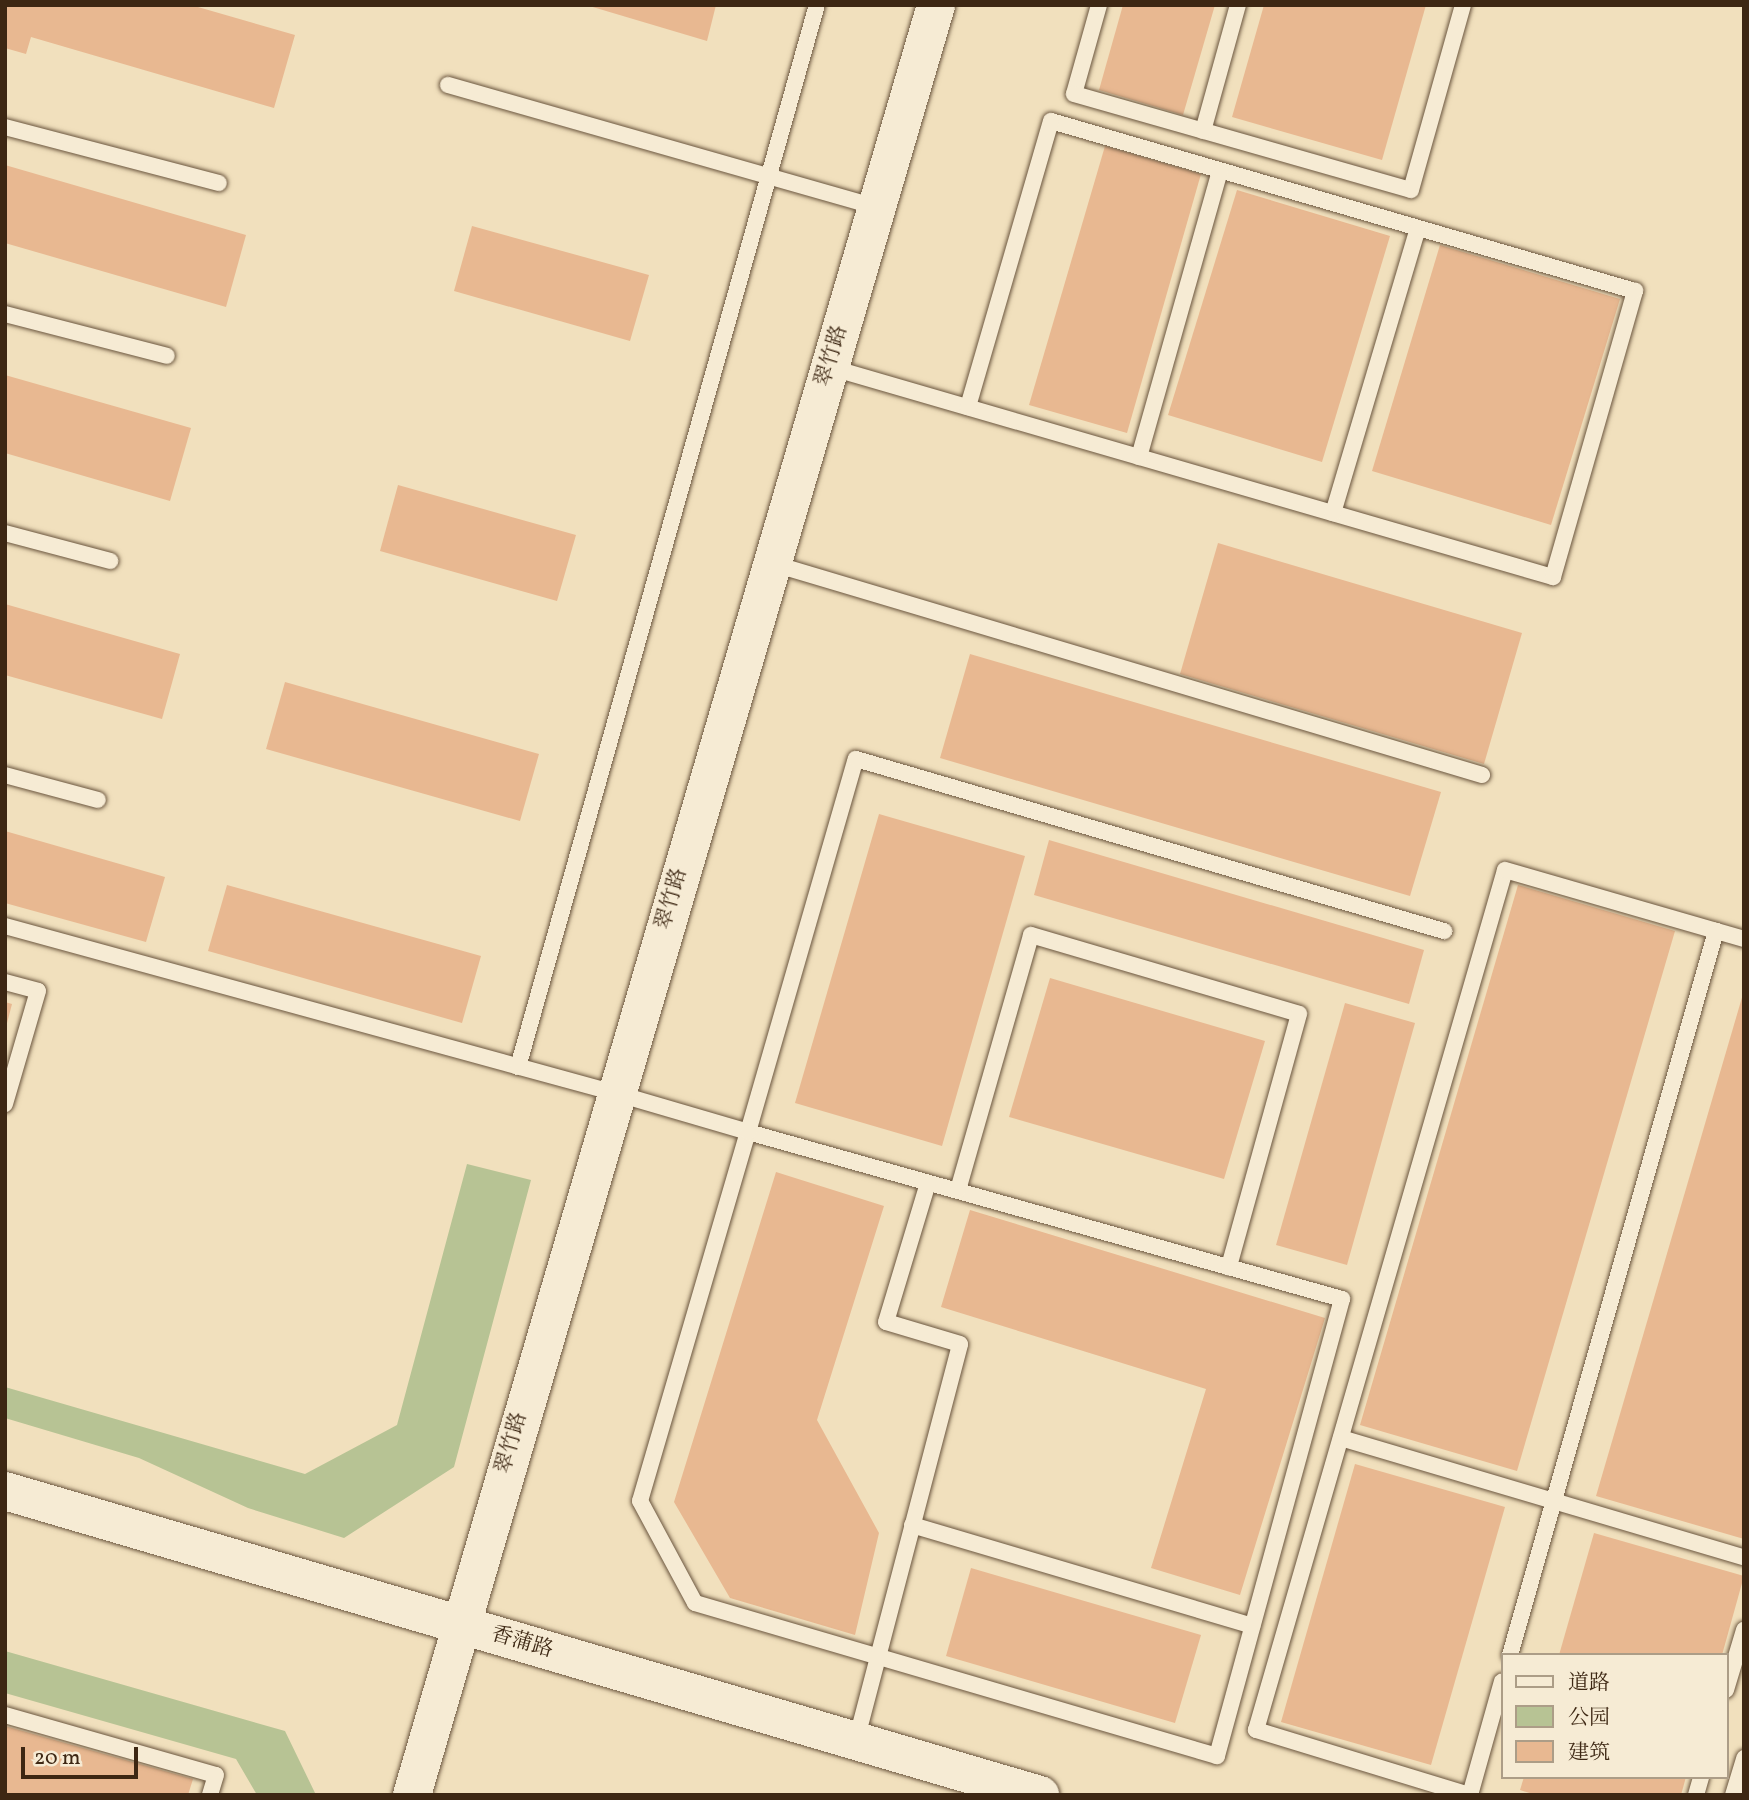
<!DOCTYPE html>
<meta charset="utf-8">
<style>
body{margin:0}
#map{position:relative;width:1749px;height:1800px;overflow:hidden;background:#f1e0bd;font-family:Vollkorn,"Noto Serif SC",serif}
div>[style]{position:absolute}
.green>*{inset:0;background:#b7c394}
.building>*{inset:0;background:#e8b891}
.roads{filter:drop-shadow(0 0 2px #6a553e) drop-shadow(0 0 2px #6a553e)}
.service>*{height:16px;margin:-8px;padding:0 8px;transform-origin:8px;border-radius:8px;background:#f6ebd4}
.tertiary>*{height:38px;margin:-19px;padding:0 19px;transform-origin:19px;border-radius:19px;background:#f6ebd4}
span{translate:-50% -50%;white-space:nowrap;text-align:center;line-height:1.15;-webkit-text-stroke:6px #f6ebd4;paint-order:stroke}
.street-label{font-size:21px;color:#3d2713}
.frame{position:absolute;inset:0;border:7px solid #3d2713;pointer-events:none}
.legend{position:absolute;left:1501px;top:1653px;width:228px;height:126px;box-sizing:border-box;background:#f6ebd4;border:2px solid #ac9d87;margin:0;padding:9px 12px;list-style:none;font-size:21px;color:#3d2713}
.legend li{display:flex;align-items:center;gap:14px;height:35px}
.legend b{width:35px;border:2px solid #ac9d87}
.scale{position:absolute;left:21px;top:1747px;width:117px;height:32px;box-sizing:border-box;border:4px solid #3d2713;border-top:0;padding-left:9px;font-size:21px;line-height:24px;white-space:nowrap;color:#3d2713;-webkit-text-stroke:5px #f6ebd4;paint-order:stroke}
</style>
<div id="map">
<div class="green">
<div style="clip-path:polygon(467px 1164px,531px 1180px,454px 1467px,344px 1538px,248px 1508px,139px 1458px,5px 1418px,5px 1387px,305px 1474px,397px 1425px)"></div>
<div style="clip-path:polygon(5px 1651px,285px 1731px,316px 1795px,257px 1795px,236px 1759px,5px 1693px)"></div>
</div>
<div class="building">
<div style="clip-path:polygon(5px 5px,191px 5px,295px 35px,274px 108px,31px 37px,26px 54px,5px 48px)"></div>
<div style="clip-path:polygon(586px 5px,716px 5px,707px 41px)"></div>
<div style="clip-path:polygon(1123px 5px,1215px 5px,1183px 115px,1099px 90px)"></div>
<div style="clip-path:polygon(1264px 5px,1426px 5px,1382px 160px,1232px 117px)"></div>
<div style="clip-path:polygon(1105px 146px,1201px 174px,1127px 433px,1029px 405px)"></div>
<div style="clip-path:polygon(5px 165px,246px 235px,226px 307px,5px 243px)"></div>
<div style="clip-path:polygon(1237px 190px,1390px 236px,1322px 462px,1168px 415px)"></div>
<div style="clip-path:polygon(472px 226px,649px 275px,630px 341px,454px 291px)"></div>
<div style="clip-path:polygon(1440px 245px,1620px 299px,1551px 525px,1372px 471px)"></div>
<div style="clip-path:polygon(5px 375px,191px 428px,170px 501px,5px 453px)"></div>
<div style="clip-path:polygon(398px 485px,576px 535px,557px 601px,380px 551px)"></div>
<div style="clip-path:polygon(1218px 543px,1522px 633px,1484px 764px,1180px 674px)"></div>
<div style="clip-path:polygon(5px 604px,180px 654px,162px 719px,5px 675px)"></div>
<div style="clip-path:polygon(970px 654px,1441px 792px,1410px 896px,940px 758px)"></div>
<div style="clip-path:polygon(285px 682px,539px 754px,520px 821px,266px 749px)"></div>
<div style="clip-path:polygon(879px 814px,1025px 856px,942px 1146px,795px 1103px)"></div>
<div style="clip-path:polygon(5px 831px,165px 877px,146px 942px,5px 903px)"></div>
<div style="clip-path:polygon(1049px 840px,1424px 950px,1409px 1004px,1034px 895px)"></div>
<div style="clip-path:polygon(227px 885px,481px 956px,462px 1023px,208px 951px)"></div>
<div style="clip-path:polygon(1518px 885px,1675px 931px,1517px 1471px,1360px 1425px)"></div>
<div style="clip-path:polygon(1050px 978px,1265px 1041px,1224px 1179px,1009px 1117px)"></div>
<div style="clip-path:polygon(1743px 994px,1744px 994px,1744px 1539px,1596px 1496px)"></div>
<div style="clip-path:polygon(5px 1002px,12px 1004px,6px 1027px,5px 1027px)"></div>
<div style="clip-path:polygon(1345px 1003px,1415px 1023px,1347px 1265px,1276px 1245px)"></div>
<div style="clip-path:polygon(776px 1172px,884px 1206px,817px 1420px,879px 1533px,855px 1635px,730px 1598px,674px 1502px)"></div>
<div style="clip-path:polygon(970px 1210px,1325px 1318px,1240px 1595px,1151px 1568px,1206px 1389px,941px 1307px)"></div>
<div style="clip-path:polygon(1355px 1464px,1505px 1507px,1431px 1765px,1281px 1722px)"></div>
<div style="clip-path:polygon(1594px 1533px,1744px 1576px,1722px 1655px,1559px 1655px)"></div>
<div style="clip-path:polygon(971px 1568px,1201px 1635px,1175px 1723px,946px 1656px)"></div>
<div style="clip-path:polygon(5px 1726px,193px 1779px,188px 1795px,5px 1795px)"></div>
<div style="clip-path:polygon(1524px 1777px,1686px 1777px,1681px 1795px,1536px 1795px,1520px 1790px)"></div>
</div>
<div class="roads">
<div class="service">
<div style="left:1099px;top:5px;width:92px;rotate:105.7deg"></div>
<div style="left:1074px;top:94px;width:350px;rotate:15.9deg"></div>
<div style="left:1411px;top:190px;width:192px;rotate:-74.3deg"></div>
<div style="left:448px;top:85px;width:446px;rotate:15.9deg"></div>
<div style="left:5px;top:127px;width:221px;rotate:14.7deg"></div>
<div style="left:1203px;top:131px;width:131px;rotate:-74.5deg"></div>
<div style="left:5px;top:314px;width:167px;rotate:14.5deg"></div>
<div style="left:829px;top:367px;width:754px;rotate:16.18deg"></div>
<div style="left:1553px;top:577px;width:298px;rotate:-74deg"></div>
<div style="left:1635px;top:291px;width:608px;rotate:-163.77deg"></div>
<div style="left:1051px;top:121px;width:298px;rotate:106.2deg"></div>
<div style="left:1139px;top:457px;width:297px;rotate:-74.2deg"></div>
<div style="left:1333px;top:513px;width:297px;rotate:-73.4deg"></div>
<div style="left:5px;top:533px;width:109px;rotate:14.9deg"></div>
<div style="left:771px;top:563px;width:742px;rotate:16.6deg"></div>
<div style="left:5px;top:775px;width:96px;rotate:15deg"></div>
<div style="left:5px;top:926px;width:632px;rotate:15.31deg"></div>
<div style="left:615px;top:1093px;width:139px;rotate:16.3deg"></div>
<div style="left:748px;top:1132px;width:617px;rotate:15.7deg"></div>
<div style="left:1342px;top:1299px;width:474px;rotate:105.3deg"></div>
<div style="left:1217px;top:1756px;width:544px;rotate:-163.66deg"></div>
<div style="left:695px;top:1603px;width:116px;rotate:-118.3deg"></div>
<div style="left:640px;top:1501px;width:384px;rotate:-73.7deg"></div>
<div style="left:748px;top:1132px;width:388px;rotate:-73.9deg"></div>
<div style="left:856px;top:759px;width:613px;rotate:16.31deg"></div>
<div style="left:5px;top:982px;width:34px;rotate:15deg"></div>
<div style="left:38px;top:991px;width:118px;rotate:106.3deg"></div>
<div style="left:518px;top:1067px;width:1103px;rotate:-74.28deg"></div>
<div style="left:958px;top:1190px;width:265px;rotate:-74deg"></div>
<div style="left:1031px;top:935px;width:279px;rotate:16.4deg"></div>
<div style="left:1299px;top:1014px;width:263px;rotate:105.5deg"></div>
<div style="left:1341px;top:1438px;width:420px;rotate:16.5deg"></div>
<div style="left:912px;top:1525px;width:355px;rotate:16.5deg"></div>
<div style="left:1510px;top:1655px;width:753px;rotate:-74.12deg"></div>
<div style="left:1726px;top:1690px;width:63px;rotate:-73.3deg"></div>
<div style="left:5px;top:1715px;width:219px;rotate:15.9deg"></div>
<div style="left:216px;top:1775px;width:21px;rotate:107deg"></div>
<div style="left:856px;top:1741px;width:410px;rotate:-75.3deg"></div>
<div style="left:960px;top:1344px;width:77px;rotate:-163.4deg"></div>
<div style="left:886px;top:1322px;width:145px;rotate:-73.2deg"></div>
<div style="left:1469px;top:1795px;width:223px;rotate:-163deg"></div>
<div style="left:1256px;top:1730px;width:895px;rotate:-73.85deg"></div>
<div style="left:1505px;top:870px;width:249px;rotate:16.1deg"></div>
<div style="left:1470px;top:1795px;width:118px;rotate:-74.3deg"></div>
<div style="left:1696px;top:1795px;width:19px;rotate:-74deg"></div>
<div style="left:1733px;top:1795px;width:39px;rotate:-73deg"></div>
</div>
<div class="tertiary">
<div style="left:5px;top:1491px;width:1079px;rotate:16.37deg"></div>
<div style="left:412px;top:1795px;width:1865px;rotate:-73.68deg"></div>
</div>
</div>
<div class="street-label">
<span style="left:832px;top:356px;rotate:-73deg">翠竹路</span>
<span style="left:672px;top:899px;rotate:-74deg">翠竹路</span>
<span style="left:512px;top:1443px;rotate:-74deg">翠竹路</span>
<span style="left:522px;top:1643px;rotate:16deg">香蒲路</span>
</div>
<div class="frame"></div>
<ul class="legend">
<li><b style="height:9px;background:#f6ebd4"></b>道路</li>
<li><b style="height:19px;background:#b7c394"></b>公园</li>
<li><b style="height:19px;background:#e8b891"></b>建筑</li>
</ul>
<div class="scale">20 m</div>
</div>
